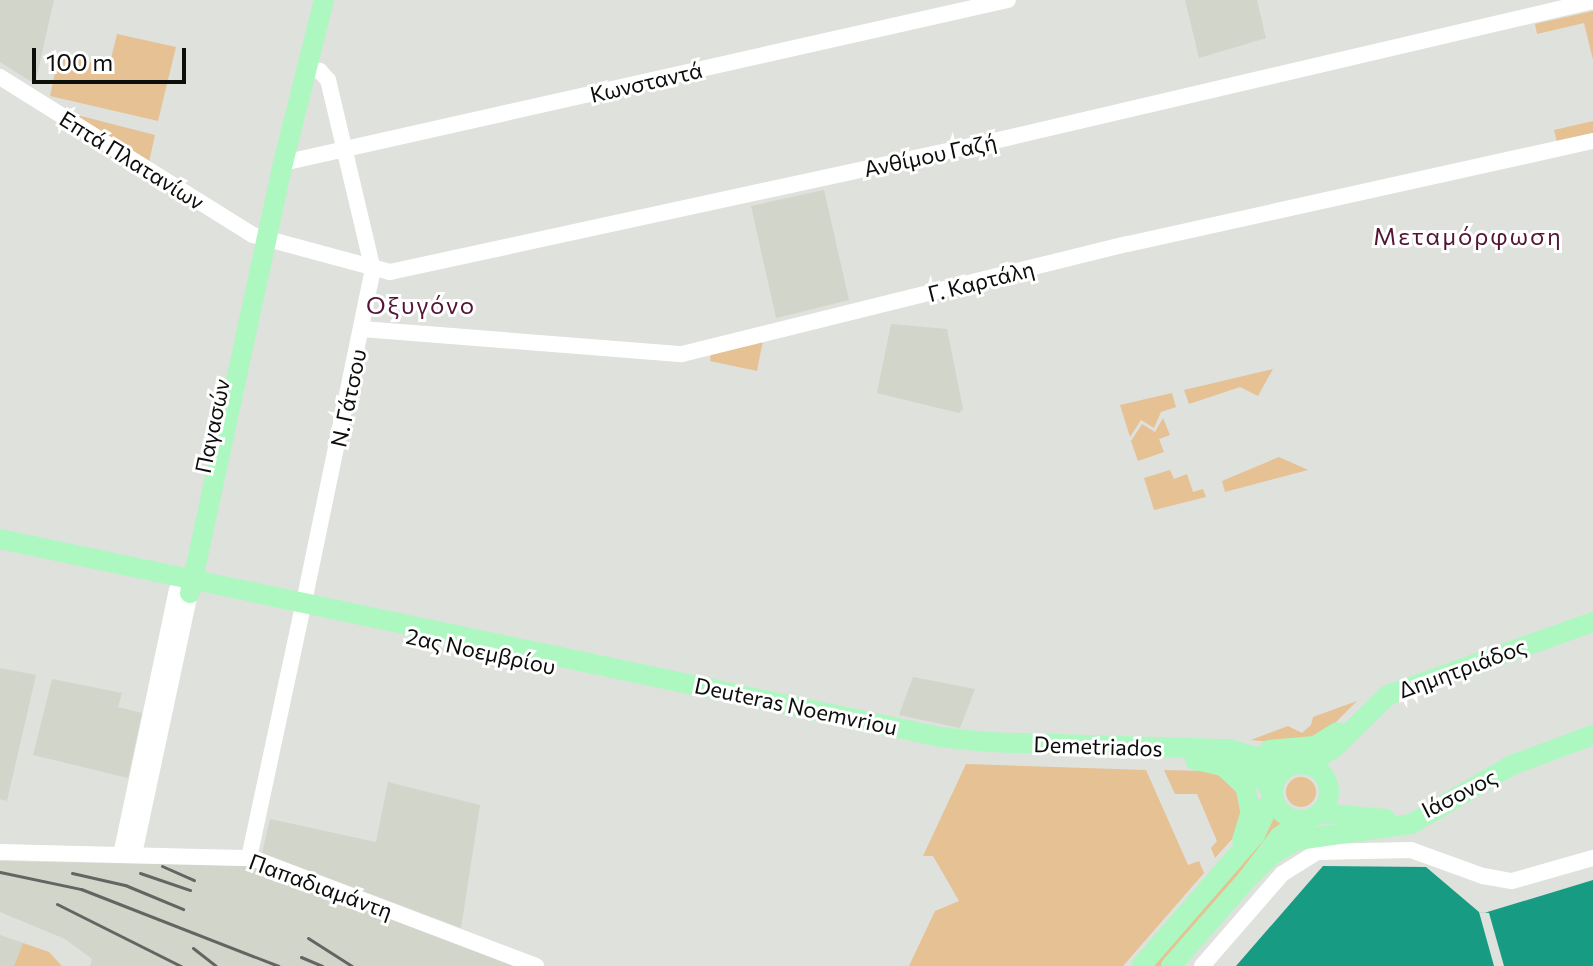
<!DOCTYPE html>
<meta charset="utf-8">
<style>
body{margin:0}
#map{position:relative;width:1593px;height:966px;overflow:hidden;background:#dfe1dc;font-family:Commissioner,sans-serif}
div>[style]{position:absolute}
.built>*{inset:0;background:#d1d5ca}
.green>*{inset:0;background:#e5c194}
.round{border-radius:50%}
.water>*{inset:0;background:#179c83}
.pier>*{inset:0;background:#dfe1dc}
.minor>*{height:16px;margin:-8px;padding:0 8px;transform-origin:8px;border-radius:8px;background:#fff}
.major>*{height:20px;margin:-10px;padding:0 10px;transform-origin:10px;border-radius:10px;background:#adf8c0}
.major>.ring{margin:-10px;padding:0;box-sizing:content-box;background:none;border:20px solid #adf8c0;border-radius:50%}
.rail>*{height:3px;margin:-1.5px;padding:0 1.5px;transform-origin:1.5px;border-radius:1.5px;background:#646462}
span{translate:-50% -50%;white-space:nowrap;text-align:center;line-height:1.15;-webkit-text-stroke:6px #fff;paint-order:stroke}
.street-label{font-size:22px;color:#0d0d0c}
.neighbourhood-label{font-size:24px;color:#541433;letter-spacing:2px}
.scale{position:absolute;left:32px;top:48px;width:154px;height:36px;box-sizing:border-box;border:4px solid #0d0d0c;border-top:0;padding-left:10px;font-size:24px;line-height:28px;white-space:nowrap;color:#0d0d0c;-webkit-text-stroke:6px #fff;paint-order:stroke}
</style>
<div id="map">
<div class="built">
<div style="clip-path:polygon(0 0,54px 0,35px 84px,0 62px)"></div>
<div style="clip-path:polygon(1185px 0,1257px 0,1266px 38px,1199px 58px)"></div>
<div style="clip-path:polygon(824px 190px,849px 300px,776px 318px,751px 206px)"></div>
<div style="clip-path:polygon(891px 324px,947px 329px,963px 409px,959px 413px,877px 393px)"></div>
<div style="clip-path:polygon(0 668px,36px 675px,7px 801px,0 799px)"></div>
<div style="clip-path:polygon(913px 677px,975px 689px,960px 728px,899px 715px)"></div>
<div style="clip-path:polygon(52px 679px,122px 693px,118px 707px,142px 713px,128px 778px,33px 755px)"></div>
<div style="clip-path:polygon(388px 782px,480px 805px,461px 928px,262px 853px,270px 819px,376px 842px)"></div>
<div style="clip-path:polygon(0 861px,251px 866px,513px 966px,90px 966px,92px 959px,65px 939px,0 912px)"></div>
<div style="clip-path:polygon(0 935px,23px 943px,14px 966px,0 966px)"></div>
</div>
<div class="green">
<div style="clip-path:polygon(1593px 11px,1593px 60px,1584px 23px,1537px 34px,1535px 24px)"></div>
<div style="clip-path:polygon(117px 34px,176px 47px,158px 121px,50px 96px,59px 54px,109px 67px)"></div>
<div style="clip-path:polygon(77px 115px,155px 135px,149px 162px,76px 118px)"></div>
<div style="clip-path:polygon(1593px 121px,1593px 133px,1557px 142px,1554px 130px)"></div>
<div style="clip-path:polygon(763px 340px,757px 371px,710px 361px,711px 352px)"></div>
<div style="clip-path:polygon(1273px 369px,1258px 396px,1240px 387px,1189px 404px,1184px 390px)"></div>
<div style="clip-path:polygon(1172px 393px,1176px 407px,1161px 412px,1154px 428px,1141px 420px,1130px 437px,1120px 405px)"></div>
<div style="clip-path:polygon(1163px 418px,1170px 435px,1159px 439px,1164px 452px,1138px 461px,1131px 441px,1142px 424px,1155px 432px)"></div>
<div style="clip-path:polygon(1279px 457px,1308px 470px,1225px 492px,1222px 481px)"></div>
<div style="clip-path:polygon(1170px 470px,1174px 479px,1187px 474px,1193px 492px,1203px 489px,1206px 497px,1154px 510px,1144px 478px)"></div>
<div style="clip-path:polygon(1357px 701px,1321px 737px,1273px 742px,1251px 740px,1288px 726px,1302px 733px,1311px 725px,1313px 717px)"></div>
<div style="clip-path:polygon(966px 764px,1146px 770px,1188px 865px,1199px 861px,1204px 873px,1123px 966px,909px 966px,935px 911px,959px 901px,933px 856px,923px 856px)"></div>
<div style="clip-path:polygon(1164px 770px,1204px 771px,1220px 776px,1237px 793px,1241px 817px,1233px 838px,1215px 858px,1211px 848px,1217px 841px,1197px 794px,1175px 794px)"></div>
<div class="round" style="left:1286px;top:777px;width:30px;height:30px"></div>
<div style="clip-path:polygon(1273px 815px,1285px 825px,1162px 966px,1152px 966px)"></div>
<div style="clip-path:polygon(23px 943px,49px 952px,62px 966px,14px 966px)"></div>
</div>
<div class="water">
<div style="clip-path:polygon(1323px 866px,1426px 867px,1479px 912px,1484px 913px,1593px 880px,1593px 966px,1236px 966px)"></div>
</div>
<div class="pier">
<div style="clip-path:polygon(1479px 912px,1489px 913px,1504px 966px,1494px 966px)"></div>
</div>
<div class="minor">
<div style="left:0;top:77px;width:298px;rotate:32deg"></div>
<div style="left:253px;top:235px;width:142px;rotate:15.1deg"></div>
<div style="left:390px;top:272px;width:631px;rotate:-12.25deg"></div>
<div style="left:1007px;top:138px;width:602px;rotate:-13.16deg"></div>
<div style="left:283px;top:163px;width:743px;rotate:-12.67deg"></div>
<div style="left:362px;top:329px;width:321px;rotate:4.5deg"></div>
<div style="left:682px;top:354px;width:459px;rotate:-13.9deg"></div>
<div style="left:1128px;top:244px;width:476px;rotate:-12.5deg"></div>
<div style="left:304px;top:602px;width:339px;rotate:-78.3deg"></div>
<div style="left:373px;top:270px;width:195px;rotate:-103.3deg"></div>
<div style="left:328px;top:80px;width:12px;rotate:-132deg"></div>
<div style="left:320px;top:71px;width:14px;rotate:-172deg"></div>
<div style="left:0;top:852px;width:252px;rotate:1.4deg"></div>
<div style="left:252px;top:858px;width:304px;rotate:20.8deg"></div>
<div style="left:134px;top:854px;width:267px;rotate:-77.9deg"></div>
<div style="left:121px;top:855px;width:271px;rotate:-78.1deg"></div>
<div style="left:249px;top:858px;width:249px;rotate:-77.9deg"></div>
<div style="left:1202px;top:966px;width:122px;rotate:-49deg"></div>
<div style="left:1282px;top:874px;width:41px;rotate:-32.2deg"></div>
<div style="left:1317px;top:852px;width:94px;rotate:-1.2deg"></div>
<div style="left:1411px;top:850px;width:77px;rotate:19.9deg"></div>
<div style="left:1483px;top:876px;width:29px;rotate:10deg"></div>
<div style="left:1512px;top:881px;width:84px;rotate:-15.9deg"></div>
</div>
<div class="major">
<div style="left:0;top:539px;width:961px;rotate:11.89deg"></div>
<div style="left:940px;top:737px;width:47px;rotate:6.1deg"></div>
<div style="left:987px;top:742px;width:242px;rotate:1.7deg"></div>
<div style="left:1229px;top:749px;width:43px;rotate:16.3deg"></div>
<div style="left:1270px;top:761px;width:29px;rotate:6deg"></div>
<div style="left:190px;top:593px;width:440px;rotate:-77.8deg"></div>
<div style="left:283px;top:163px;width:168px;rotate:-75.9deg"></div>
<div style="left:1269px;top:750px;width:46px;rotate:-5deg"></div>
<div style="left:1315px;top:746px;width:26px;rotate:-32deg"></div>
<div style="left:1195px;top:760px;width:29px;rotate:12deg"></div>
<div style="left:1223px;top:766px;width:30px;rotate:42deg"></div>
<div style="left:1245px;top:786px;width:26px;rotate:77deg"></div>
<div style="left:1251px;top:811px;width:30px;rotate:107deg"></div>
<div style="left:1235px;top:760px;width:26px;rotate:29deg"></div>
<div style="left:1258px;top:773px;width:25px;rotate:53deg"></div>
<div class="ring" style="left:1273px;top:764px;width:36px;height:36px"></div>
<div style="left:1306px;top:765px;width:31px;rotate:-31deg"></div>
<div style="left:1333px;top:749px;width:77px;rotate:-44.5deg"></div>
<div style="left:1388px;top:695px;width:218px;rotate:-19.6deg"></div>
<div style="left:1319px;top:813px;width:67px;rotate:5.1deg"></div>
<div style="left:1248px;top:878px;width:35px;rotate:-44deg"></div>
<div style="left:1273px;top:854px;width:28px;rotate:-30deg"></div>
<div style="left:1297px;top:840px;width:115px;rotate:-8deg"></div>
<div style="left:1411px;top:824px;width:117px;rotate:-30.3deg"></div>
<div style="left:1512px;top:765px;width:86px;rotate:-20.3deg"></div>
<div style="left:1141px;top:966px;width:174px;rotate:-49deg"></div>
<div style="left:1255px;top:835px;width:43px;rotate:-65.2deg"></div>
<div style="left:1171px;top:966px;width:117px;rotate:-48.8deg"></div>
<div style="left:1248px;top:878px;width:51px;rotate:-52.9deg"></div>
<div style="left:1279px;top:837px;width:29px;rotate:-35deg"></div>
</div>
<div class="rail">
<div style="left:162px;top:866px;width:35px;rotate:24deg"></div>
<div style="left:0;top:872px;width:83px;rotate:11.9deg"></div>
<div style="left:81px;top:889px;width:212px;rotate:21.3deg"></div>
<div style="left:72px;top:873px;width:54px;rotate:12.8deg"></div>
<div style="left:125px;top:885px;width:63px;rotate:22.5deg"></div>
<div style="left:140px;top:873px;width:53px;rotate:18.8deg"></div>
<div style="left:57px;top:904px;width:139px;rotate:26.6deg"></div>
<div style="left:308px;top:938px;width:52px;rotate:32.5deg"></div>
<div style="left:193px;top:948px;width:29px;rotate:38deg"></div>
<div style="left:301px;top:957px;width:23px;rotate:23deg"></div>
</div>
<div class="street-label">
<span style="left:646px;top:82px;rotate:-13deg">Κωνσταντά</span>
<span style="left:930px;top:155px;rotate:-12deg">Ανθίμου Γαζή</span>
<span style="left:132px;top:160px;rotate:32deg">Επτά Πλατανίων</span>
<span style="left:981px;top:281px;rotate:-14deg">Γ. Καρτάλη</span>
<span style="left:348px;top:398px;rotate:-78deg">Ν. Γάτσου</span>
<span style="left:212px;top:426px;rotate:-78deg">Παγασών</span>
<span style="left:481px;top:651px;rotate:12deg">2ας Νοεμβρίου</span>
<span style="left:1462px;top:668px;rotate:-20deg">Δημητριάδος</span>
<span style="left:796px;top:706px;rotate:12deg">Deuteras Noemvriou</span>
<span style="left:1098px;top:746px;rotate:2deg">Demetriados</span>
<span style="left:1459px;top:793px;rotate:-27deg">Ιάσονος</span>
<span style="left:321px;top:886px;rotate:20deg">Παπαδιαμάντη</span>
</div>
<div class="neighbourhood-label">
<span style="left:1468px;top:236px">Μεταμόρφωση</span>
<span style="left:421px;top:305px">Οξυγόνο</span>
</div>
<div class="scale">100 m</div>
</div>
